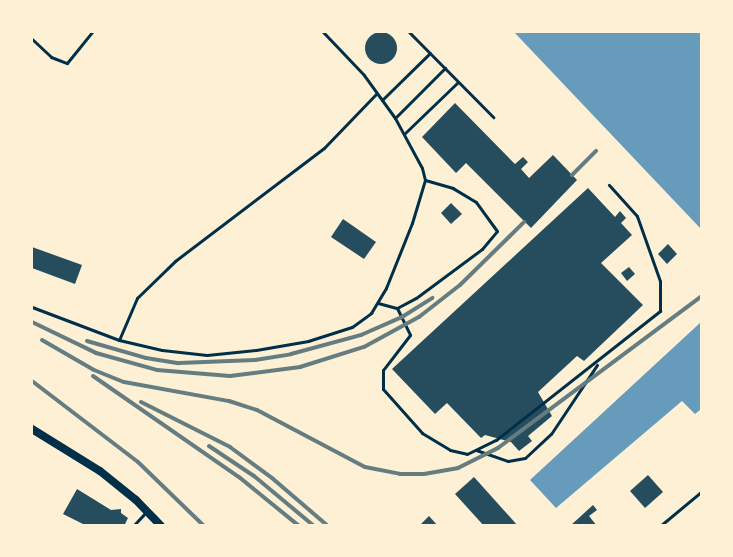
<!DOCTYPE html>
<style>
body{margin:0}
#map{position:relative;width:733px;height:557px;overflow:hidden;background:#fdf0d5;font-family:Quicksand,sans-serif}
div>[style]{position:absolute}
.water>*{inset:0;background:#669bbc}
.building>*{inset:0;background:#264d5e}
.round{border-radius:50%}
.service>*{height:3px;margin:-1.5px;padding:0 1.5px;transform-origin:1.5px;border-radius:1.5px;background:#003049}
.tertiary>*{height:8px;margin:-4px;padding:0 4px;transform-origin:4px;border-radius:4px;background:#003049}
.rail>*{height:4px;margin:-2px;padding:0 2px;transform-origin:2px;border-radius:2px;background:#657d81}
span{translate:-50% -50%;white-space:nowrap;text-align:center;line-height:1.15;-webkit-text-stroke:5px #fdf0d5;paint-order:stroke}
.frame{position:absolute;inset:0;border:33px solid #fdf0d5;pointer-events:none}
</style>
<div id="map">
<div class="water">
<div style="clip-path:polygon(514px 32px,701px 32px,701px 229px)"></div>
<div style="clip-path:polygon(701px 322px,701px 409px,695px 414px,682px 401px,556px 508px,530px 480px)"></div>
</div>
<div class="building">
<div class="round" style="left:365px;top:32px;width:32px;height:32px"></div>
<div style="clip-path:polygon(455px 103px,515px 164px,523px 157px,528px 162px,521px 169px,529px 178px,553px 155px,577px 180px,531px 228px,466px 163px,456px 173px,422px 137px)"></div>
<div style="clip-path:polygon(588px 188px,615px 217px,620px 211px,626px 218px,621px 223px,632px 235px,601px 263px,643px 305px,584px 361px,577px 356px,538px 392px,552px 416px,528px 436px,532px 441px,519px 451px,511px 442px,485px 435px,481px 438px,447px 403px,435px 414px,392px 369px)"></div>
<div style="clip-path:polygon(451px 203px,462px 214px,451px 224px,441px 213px)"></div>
<div style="clip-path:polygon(343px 219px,376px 242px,364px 259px,331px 237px)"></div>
<div style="clip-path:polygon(668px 244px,677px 254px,667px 264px,658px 254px)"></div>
<div style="clip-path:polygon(32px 247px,82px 265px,75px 284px,32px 268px)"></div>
<div style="clip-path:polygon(629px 267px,635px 274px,627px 281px,621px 273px)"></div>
<div style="clip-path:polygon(648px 475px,663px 492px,645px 508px,630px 491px)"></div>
<div style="clip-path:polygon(474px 477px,518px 526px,484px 526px,455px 494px)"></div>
<div style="clip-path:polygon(77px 489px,111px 510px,121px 509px,121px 513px,128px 518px,124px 526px,87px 526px,63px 514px)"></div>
<div style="clip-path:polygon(593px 505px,597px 510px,589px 516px,597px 526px,570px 526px)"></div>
<div style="clip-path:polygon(429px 516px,438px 526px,419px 526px)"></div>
</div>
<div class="service">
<div style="left:409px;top:32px;width:120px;rotate:45.3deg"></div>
<div style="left:32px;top:39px;width:26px;rotate:43deg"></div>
<div style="left:51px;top:57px;width:17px;rotate:21deg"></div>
<div style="left:67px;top:63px;width:40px;rotate:-51deg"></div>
<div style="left:382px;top:100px;width:67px;rotate:-44.4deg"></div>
<div style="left:395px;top:118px;width:71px;rotate:-45deg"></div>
<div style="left:404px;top:134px;width:75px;rotate:-43.9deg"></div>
<div style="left:378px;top:303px;width:20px;rotate:15deg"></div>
<div style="left:397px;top:308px;width:21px;rotate:-28deg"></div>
<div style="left:416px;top:298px;width:82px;rotate:-36.6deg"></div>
<div style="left:482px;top:249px;width:23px;rotate:-50deg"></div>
<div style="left:497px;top:231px;width:36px;rotate:-126deg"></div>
<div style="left:476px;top:202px;width:27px;rotate:-149deg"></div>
<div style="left:453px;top:188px;width:29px;rotate:-164deg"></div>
<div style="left:32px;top:307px;width:93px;rotate:20.8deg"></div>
<div style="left:119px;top:340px;width:44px;rotate:13.1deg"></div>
<div style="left:162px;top:350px;width:45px;rotate:6.3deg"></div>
<div style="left:207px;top:355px;width:49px;rotate:-5.8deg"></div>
<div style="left:256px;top:350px;width:53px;rotate:-9.8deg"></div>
<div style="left:308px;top:341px;width:46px;rotate:-17.7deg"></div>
<div style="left:352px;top:327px;width:24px;rotate:-36deg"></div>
<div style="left:371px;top:313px;width:29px;rotate:-59deg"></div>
<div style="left:386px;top:288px;width:70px;rotate:-68.2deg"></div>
<div style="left:412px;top:223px;width:45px;rotate:-73.2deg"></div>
<div style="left:425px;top:180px;width:12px;rotate:-104deg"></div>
<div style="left:422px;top:168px;width:57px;rotate:-118.4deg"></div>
<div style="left:395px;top:118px;width:53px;rotate:-125.8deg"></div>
<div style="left:364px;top:75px;width:59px;rotate:-133.6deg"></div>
<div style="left:397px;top:308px;width:30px;rotate:64deg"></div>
<div style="left:410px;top:335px;width:44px;rotate:127.6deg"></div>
<div style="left:383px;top:370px;width:19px;rotate:90deg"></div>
<div style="left:383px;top:389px;width:59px;rotate:48.4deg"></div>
<div style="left:422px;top:433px;width:33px;rotate:31deg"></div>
<div style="left:450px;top:450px;width:17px;rotate:13deg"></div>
<div style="left:467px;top:454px;width:32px;rotate:-26deg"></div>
<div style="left:496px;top:440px;width:209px;rotate:-38.2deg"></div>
<div style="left:660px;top:311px;width:30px;rotate:-90deg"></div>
<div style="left:660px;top:281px;width:69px;rotate:-109.5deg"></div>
<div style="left:637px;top:216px;width:42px;rotate:-132.1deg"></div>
<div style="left:119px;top:340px;width:46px;rotate:-66.8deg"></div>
<div style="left:137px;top:298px;width:53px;rotate:-44.2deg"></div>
<div style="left:175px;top:261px;width:187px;rotate:-37.2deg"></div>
<div style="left:324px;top:148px;width:75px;rotate:-46.1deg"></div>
<div style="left:476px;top:450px;width:34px;rotate:19deg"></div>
<div style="left:508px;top:461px;width:17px;rotate:-10deg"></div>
<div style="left:525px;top:458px;width:35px;rotate:-43deg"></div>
<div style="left:551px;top:434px;width:83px;rotate:-56.3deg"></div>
<div style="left:133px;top:526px;width:19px;rotate:-47deg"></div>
<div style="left:660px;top:526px;width:55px;rotate:-39.8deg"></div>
</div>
<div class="tertiary">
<div style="left:32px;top:429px;width:80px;rotate:31.7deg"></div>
<div style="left:100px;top:471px;width:46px;rotate:38.9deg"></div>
<div style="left:136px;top:500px;width:36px;rotate:46deg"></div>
</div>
<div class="rail">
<div style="left:572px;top:175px;width:34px;rotate:-45deg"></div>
<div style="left:32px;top:322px;width:71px;rotate:25.8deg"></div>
<div style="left:96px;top:353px;width:63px;rotate:15.6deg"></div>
<div style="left:157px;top:370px;width:73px;rotate:4.7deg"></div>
<div style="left:230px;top:376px;width:71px;rotate:-7.3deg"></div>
<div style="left:300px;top:367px;width:67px;rotate:-17.4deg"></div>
<div style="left:364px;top:347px;width:63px;rotate:-28.6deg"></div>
<div style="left:419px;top:317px;width:52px;rotate:-38deg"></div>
<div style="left:460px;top:285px;width:90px;rotate:-44.5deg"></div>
<div style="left:42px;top:340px;width:60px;rotate:30deg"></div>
<div style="left:94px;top:370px;width:32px;rotate:22deg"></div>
<div style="left:124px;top:382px;width:107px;rotate:10.3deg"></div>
<div style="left:229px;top:401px;width:29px;rotate:18deg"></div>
<div style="left:257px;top:410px;width:122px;rotate:27.8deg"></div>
<div style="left:365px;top:467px;width:36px;rotate:11deg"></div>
<div style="left:400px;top:474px;width:24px"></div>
<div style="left:424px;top:474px;width:35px;rotate:-10deg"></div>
<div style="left:458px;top:468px;width:45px;rotate:-26.6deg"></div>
<div style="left:498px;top:448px;width:254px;rotate:-36.7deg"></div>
<div style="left:87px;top:341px;width:61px;rotate:16.1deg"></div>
<div style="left:146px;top:358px;width:33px;rotate:9deg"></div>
<div style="left:179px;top:363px;width:76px;rotate:-2.3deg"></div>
<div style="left:255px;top:360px;width:36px;rotate:-9deg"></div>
<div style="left:291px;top:354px;width:73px;rotate:-15.2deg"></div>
<div style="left:361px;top:335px;width:45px;rotate:-23.7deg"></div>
<div style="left:402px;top:317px;width:36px;rotate:-32deg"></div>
<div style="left:93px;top:376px;width:178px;rotate:34.7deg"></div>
<div style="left:239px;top:477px;width:77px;rotate:39.2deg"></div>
<div style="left:32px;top:381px;width:133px;rotate:37.4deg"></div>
<div style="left:138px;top:462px;width:92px;rotate:44.1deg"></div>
<div style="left:141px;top:402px;width:100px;rotate:26.8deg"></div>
<div style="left:230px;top:447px;width:52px;rotate:36.4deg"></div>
<div style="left:272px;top:478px;width:74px;rotate:40.6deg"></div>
<div style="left:209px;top:446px;width:54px;rotate:33.7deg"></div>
<div style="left:254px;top:476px;width:78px;rotate:39.8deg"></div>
</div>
<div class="frame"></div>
</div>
